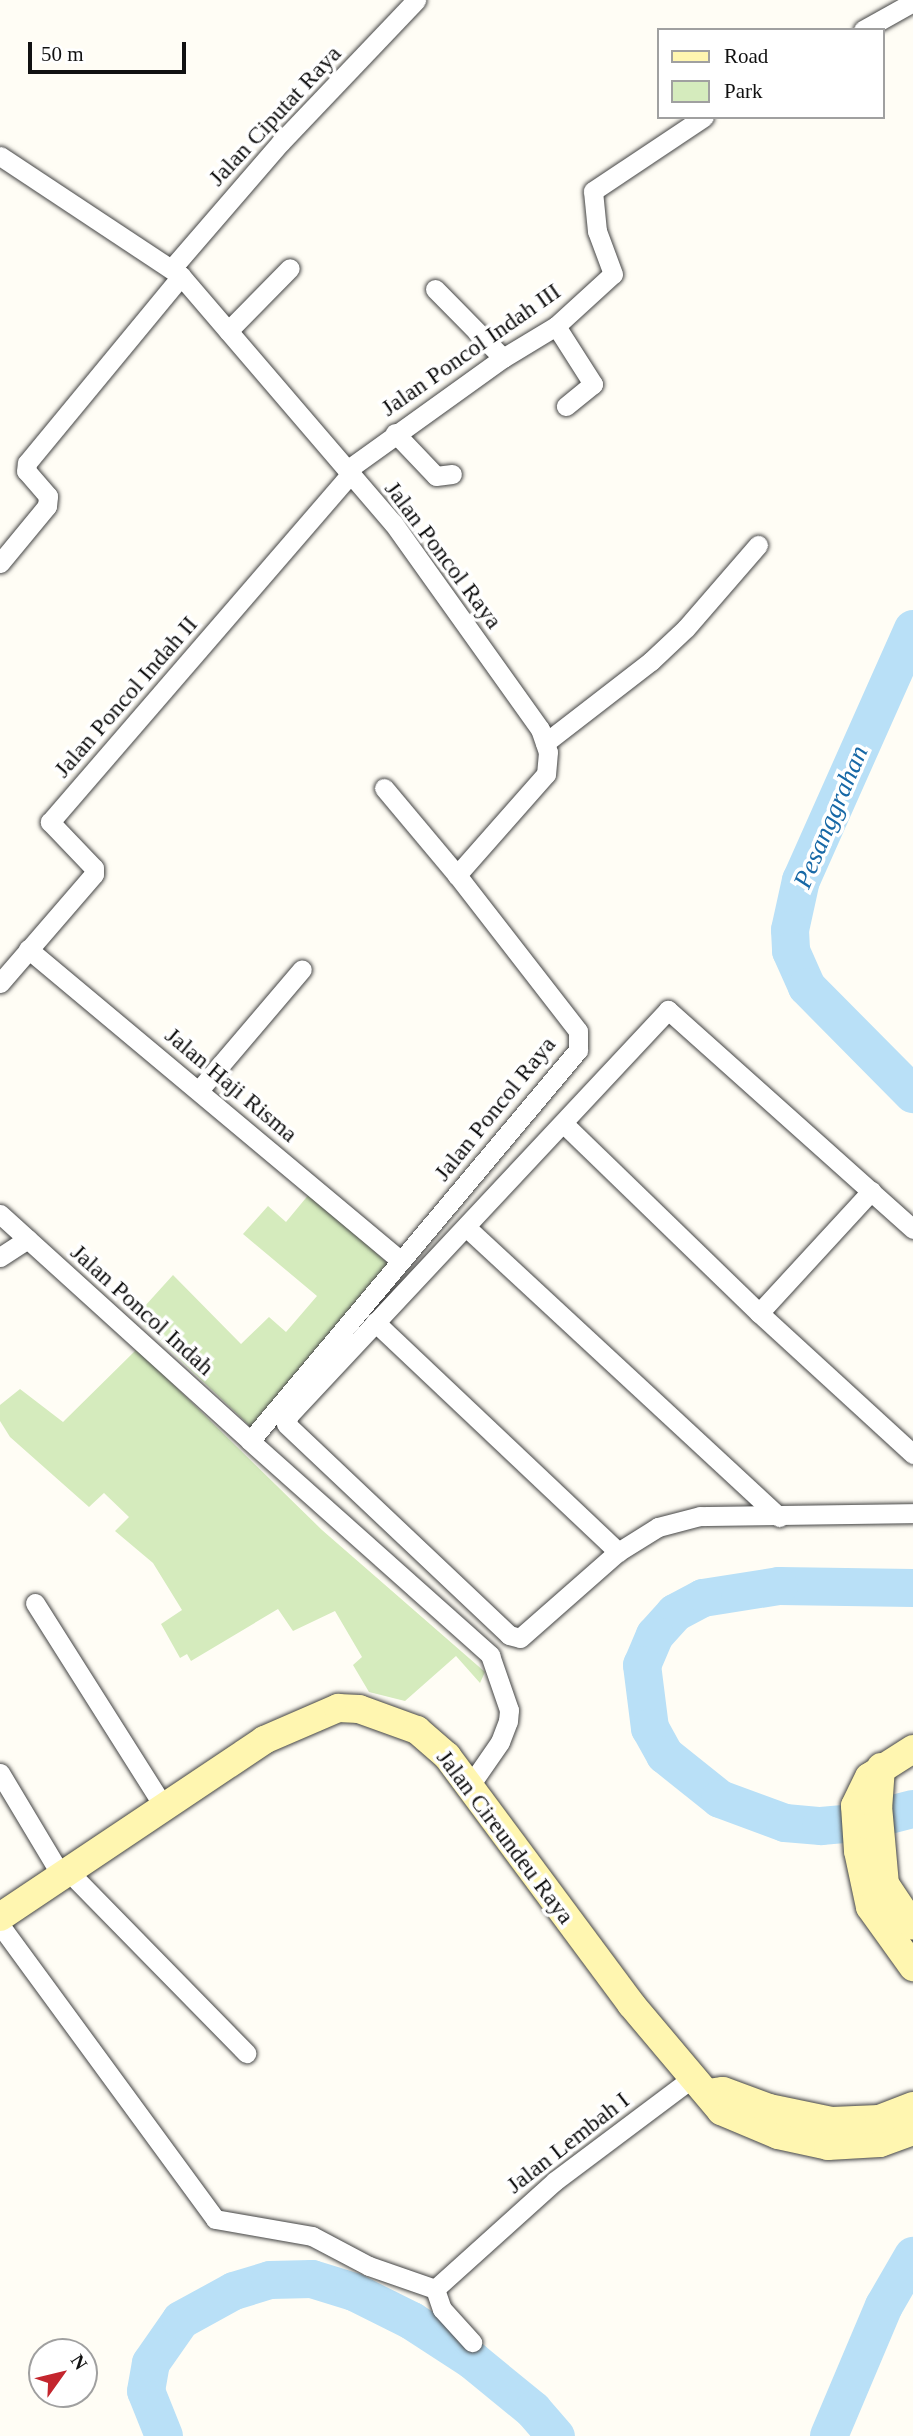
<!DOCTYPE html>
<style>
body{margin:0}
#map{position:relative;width:913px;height:2436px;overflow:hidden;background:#fffdf5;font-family:Georgia,serif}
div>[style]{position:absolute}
.green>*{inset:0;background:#d5ebbd}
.river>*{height:38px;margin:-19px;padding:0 19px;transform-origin:19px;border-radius:19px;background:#b9e0f7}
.roads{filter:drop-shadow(0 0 2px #444) drop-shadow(0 0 2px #444)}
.street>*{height:19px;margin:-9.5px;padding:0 9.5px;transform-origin:9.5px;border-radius:9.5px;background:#fff}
.secondary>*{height:28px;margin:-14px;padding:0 14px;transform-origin:14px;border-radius:14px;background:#fff6b0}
span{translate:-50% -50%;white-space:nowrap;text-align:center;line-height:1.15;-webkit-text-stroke:7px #fff;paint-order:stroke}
.street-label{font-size:24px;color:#111}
.water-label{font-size:26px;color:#1768a6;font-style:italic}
.legend{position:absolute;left:657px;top:28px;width:228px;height:91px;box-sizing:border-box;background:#fff;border:2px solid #a0a0a0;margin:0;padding:9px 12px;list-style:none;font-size:21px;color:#111}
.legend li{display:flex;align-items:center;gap:14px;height:35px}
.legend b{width:35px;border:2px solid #a0a0a0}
.north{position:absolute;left:28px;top:2338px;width:70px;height:70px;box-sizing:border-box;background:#fff;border:2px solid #a0a0a0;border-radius:50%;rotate:56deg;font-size:19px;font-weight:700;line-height:28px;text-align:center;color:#111}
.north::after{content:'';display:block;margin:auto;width:24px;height:32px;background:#c4262e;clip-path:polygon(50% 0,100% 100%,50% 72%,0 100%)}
.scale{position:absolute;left:28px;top:42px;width:158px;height:32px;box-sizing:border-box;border:4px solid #111;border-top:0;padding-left:9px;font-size:21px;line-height:24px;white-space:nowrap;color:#111;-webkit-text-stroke:5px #fff;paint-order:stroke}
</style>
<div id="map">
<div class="green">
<div style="clip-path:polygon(310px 1193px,396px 1271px,251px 1427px,135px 1317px,173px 1275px,241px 1344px,269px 1317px,286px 1332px,317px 1296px,243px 1234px,268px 1206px,286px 1222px)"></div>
<div style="clip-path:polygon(137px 1349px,322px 1530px,485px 1672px,480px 1683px,456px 1656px,405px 1701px,369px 1692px,353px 1665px,362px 1657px,335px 1611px,293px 1631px,278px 1609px,191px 1661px,187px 1654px,180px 1658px,161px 1624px,182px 1610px,153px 1563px,115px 1531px,129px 1517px,104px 1493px,89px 1507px,10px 1437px,0 1421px,0 1405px,20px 1389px,63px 1422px)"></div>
</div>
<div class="river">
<div style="left:913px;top:629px;width:275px;rotate:114deg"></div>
<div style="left:801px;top:880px;width:51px;rotate:102.4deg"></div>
<div style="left:790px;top:930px;width:21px;rotate:87deg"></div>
<div style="left:791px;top:951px;width:39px;rotate:66deg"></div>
<div style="left:807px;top:987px;width:151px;rotate:45.3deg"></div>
<div style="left:913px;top:1588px;width:134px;rotate:-179.1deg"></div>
<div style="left:779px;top:1586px;width:77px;rotate:171deg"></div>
<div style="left:703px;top:1598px;width:32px;rotate:152deg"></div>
<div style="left:675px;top:1613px;width:30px;rotate:132deg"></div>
<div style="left:655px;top:1635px;width:33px;rotate:113deg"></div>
<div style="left:642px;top:1665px;width:64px;rotate:82.8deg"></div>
<div style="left:650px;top:1728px;width:31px;rotate:61deg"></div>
<div style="left:665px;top:1755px;width:70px;rotate:38.7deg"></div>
<div style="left:720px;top:1799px;width:69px;rotate:20.3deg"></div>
<div style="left:785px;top:1823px;width:36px;rotate:5deg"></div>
<div style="left:821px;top:1826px;width:37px;rotate:-5deg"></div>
<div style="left:858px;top:1823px;width:57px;rotate:-14.3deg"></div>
<div style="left:164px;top:2436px;width:48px;rotate:-111.8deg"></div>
<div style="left:146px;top:2391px;width:28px;rotate:-80deg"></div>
<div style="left:151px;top:2363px;width:52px;rotate:-55.1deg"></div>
<div style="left:181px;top:2320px;width:60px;rotate:-28.7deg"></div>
<div style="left:234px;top:2291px;width:38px;rotate:-17deg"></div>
<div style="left:270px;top:2280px;width:42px;rotate:-1.4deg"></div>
<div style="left:312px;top:2279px;width:44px;rotate:17.2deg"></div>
<div style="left:354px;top:2292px;width:65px;rotate:26.6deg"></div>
<div style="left:412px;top:2321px;width:72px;rotate:33deg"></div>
<div style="left:472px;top:2360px;width:79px;rotate:39.3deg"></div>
<div style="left:533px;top:2410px;width:35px;rotate:49deg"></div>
<div style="left:829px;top:2436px;width:141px;rotate:-67.1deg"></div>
<div style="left:884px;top:2306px;width:58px;rotate:-59.9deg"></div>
</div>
<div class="roads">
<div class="street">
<div style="left:863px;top:30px;width:57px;rotate:-29.2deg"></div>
<div style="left:0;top:156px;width:217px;rotate:33.5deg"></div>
<div style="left:181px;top:276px;width:326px;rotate:49.4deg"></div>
<div style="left:393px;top:523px;width:253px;rotate:54.5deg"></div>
<div style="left:540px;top:729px;width:24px;rotate:71deg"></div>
<div style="left:548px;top:752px;width:22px;rotate:95deg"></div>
<div style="left:546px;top:774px;width:135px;rotate:131.4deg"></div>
<div style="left:457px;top:875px;width:197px;rotate:52.2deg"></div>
<div style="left:578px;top:1031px;width:19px;rotate:90deg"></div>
<div style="left:578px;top:1050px;width:510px;rotate:129.99deg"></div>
<div style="left:250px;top:1441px;width:322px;rotate:41.7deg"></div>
<div style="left:490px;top:1655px;width:58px;rotate:70.9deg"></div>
<div style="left:509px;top:1710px;width:11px;rotate:95deg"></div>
<div style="left:508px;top:1721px;width:22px;rotate:111deg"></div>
<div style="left:500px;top:1742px;width:51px;rotate:124.6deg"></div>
<div style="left:173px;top:267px;width:165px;rotate:-49.2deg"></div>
<div style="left:281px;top:142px;width:196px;rotate:-46.4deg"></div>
<div style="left:435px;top:289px;width:97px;rotate:45.4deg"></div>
<div style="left:556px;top:326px;width:69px;rotate:57.5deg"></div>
<div style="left:593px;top:384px;width:35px;rotate:141deg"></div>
<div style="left:228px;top:331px;width:88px;rotate:-45.5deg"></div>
<div style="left:395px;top:433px;width:59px;rotate:46.4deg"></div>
<div style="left:436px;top:476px;width:16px;rotate:-7deg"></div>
<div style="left:347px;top:470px;width:192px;rotate:-35.7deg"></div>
<div style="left:503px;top:358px;width:62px;rotate:-31.1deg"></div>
<div style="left:556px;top:326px;width:77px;rotate:-42.4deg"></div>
<div style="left:613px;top:274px;width:46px;rotate:-110.4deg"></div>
<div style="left:597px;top:231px;width:40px;rotate:-95.7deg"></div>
<div style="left:593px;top:191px;width:133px;rotate:-33.7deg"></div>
<div style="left:0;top:563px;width:74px;rotate:-50.5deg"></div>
<div style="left:47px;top:506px;width:10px;rotate:-84deg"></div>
<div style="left:48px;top:496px;width:33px;rotate:-131deg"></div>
<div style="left:26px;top:471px;width:8px;rotate:-83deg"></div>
<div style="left:27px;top:463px;width:242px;rotate:-50.5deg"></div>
<div style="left:545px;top:743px;width:134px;rotate:-37.7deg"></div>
<div style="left:651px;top:661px;width:48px;rotate:-43.3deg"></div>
<div style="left:686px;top:628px;width:110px;rotate:-49.1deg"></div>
<div style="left:384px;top:788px;width:114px;rotate:50deg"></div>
<div style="left:28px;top:949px;width:486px;rotate:39.9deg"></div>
<div style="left:0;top:983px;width:144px;rotate:-49.2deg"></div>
<div style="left:94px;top:874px;width:6px;rotate:-90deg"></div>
<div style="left:94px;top:868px;width:64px;rotate:-133.7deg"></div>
<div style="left:50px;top:822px;width:461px;rotate:-49.2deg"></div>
<div style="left:200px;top:1089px;width:157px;rotate:-49.6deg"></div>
<div style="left:564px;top:1124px;width:272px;rotate:44.1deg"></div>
<div style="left:759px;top:1313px;width:209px;rotate:42.5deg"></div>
<div style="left:0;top:1214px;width:338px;rotate:42.2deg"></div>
<div style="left:466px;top:1227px;width:427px;rotate:42.8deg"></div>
<div style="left:913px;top:1229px;width:329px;rotate:-138.2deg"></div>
<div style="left:668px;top:1010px;width:555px;rotate:133.1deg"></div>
<div style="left:289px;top:1415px;width:9px;rotate:108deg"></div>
<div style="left:286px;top:1424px;width:307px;rotate:43.4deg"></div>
<div style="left:509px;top:1635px;width:11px;rotate:15deg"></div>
<div style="left:520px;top:1638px;width:130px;rotate:-41.3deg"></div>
<div style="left:618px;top:1552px;width:47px;rotate:-32deg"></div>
<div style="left:658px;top:1527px;width:43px;rotate:-14.7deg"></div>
<div style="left:700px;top:1516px;width:213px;rotate:-0.8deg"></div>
<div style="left:0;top:1257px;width:33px;rotate:-33deg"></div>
<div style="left:759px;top:1313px;width:166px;rotate:-47.4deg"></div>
<div style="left:375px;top:1322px;width:335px;rotate:43.4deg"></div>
<div style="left:35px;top:1603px;width:241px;rotate:57.7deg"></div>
<div style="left:0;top:1773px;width:119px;rotate:59.1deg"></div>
<div style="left:68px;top:1871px;width:255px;rotate:45.6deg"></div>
<div style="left:0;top:1925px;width:364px;rotate:53.8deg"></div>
<div style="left:215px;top:2219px;width:98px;rotate:9.9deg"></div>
<div style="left:312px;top:2236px;width:64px;rotate:27.8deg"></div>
<div style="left:369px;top:2266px;width:70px;rotate:19.2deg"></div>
<div style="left:435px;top:2289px;width:161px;rotate:-42deg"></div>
<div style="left:555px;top:2181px;width:171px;rotate:-36.9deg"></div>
<div style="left:435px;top:2289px;width:21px;rotate:71deg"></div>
<div style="left:442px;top:2309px;width:45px;rotate:47.7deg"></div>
</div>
<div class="secondary">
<div style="left:913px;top:1749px;width:52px;rotate:147.5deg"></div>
<div style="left:869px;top:1777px;width:32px;rotate:116deg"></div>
<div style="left:855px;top:1806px;width:45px;rotate:86.2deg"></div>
<div style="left:858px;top:1851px;width:57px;rotate:77.9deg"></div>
<div style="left:870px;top:1907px;width:74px;rotate:54.4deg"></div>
<div style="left:881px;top:1767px;width:39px;rotate:94deg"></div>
<div style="left:878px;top:1806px;width:78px;rotate:84.9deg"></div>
<div style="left:885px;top:1884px;width:50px;rotate:56.3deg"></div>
<div style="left:0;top:1917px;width:318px;rotate:-33.8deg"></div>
<div style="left:264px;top:1740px;width:81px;rotate:-23.4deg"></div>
<div style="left:338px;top:1708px;width:21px;rotate:3deg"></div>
<div style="left:359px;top:1709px;width:62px;rotate:19.9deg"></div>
<div style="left:417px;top:1730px;width:40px;rotate:41deg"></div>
<div style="left:447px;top:1756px;width:309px;rotate:53.4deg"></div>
<div style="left:631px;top:2004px;width:140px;rotate:49.9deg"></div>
<div style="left:721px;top:2111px;width:62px;rotate:22.8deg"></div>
<div style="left:778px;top:2135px;width:51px;rotate:12.4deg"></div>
<div style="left:828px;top:2146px;width:52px;rotate:-3.3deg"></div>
<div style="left:880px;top:2143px;width:35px;rotate:-20deg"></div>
<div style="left:708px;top:2093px;width:15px;rotate:-8deg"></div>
<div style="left:723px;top:2091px;width:49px;rotate:20.3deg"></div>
<div style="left:769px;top:2108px;width:64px;rotate:11.7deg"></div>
<div style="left:832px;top:2121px;width:47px;rotate:-2.4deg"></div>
<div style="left:879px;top:2119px;width:36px;rotate:-21deg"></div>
</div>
</div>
<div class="street-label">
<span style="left:275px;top:116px;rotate:-47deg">Jalan Ciputat Raya</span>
<span style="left:471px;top:350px;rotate:-35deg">Jalan Poncol Indah III</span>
<span style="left:443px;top:555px;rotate:53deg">Jalan Poncol Raya</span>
<span style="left:126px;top:697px;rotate:-49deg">Jalan Poncol Indah II</span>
<span style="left:231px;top:1085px;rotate:40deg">Jalan Haji Risma</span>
<span style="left:495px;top:1109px;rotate:-51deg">Jalan Poncol Raya</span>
<span style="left:142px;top:1310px;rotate:42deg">Jalan Poncol Indah</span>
<span style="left:505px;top:1837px;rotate:53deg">Jalan Cireundeu Raya</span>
<span style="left:568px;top:2143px;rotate:-38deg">Jalan Lembah I</span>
</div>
<div class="water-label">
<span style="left:831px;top:817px;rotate:-67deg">Pesanggrahan</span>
</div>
<ul class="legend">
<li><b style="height:9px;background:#fff6b0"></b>Road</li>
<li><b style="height:19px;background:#d5ebbd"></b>Park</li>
</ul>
<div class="north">N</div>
<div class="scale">50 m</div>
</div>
